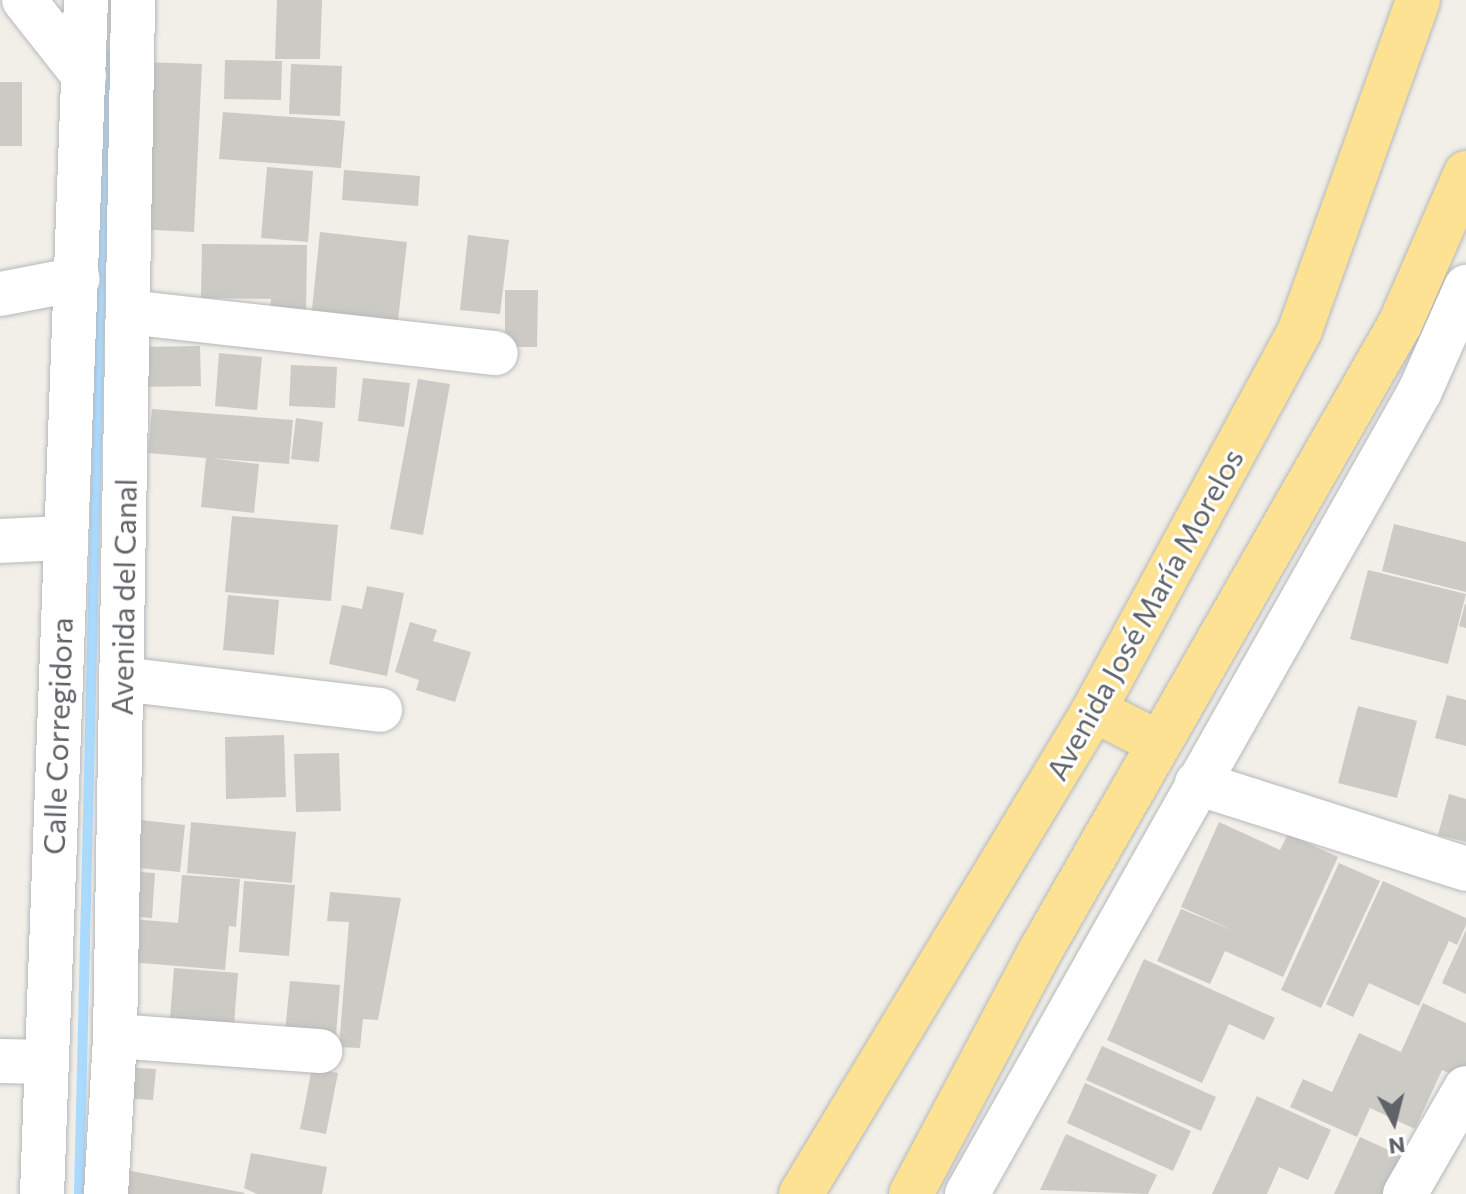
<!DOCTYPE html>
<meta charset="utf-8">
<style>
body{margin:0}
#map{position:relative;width:1466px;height:1194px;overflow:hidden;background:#f1efe8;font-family:Commissioner,sans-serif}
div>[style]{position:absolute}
.stream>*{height:10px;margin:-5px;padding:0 5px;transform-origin:5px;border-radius:5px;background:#aadaff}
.building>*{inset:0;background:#cccac5}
.roads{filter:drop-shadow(0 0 2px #b5b8bc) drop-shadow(0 0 2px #b5b8bc)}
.minor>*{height:44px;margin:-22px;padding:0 22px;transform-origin:22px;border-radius:22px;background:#fff}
.highway>*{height:44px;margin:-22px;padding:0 22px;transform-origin:22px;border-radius:22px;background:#fde293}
span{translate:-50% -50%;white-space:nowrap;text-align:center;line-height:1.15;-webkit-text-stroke:6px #fff;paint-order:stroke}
.street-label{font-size:30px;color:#5f6368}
.north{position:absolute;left:1354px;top:1082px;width:80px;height:80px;-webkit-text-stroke:6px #fff;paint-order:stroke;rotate:173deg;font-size:22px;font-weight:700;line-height:32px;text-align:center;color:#5f6368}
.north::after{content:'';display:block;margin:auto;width:28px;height:36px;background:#5f6368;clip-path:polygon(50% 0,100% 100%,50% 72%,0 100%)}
</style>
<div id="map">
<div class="stream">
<div style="left:79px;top:1194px;width:1140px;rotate:-88.64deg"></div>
</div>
<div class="building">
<div style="clip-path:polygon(277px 0,322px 0,320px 59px,275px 59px)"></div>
<div style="clip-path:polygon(225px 60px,282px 61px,281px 100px,224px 99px)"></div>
<div style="clip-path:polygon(141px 62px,202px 64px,194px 232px,134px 229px)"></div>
<div style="clip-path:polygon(291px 64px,342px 66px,340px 116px,289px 114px)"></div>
<div style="clip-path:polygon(0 82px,22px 82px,22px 146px,0 146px)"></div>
<div style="clip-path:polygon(223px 112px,345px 121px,341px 168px,219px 159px)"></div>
<div style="clip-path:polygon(267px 167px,313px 171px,308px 242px,261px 238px)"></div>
<div style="clip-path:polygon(344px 170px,420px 176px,418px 206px,342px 200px)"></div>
<div style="clip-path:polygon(320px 232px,407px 242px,397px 329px,311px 319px)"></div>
<div style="clip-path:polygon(468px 235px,509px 240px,500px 314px,460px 310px)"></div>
<div style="clip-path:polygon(202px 244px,307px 245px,306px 313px,270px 313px,271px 299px,201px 298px)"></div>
<div style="clip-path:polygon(505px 290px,538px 290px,537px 347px,505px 347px)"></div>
<div style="clip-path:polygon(200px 346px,201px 386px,140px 387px,139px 347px)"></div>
<div style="clip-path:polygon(219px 353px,262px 357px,257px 410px,215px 406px)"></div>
<div style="clip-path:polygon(291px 365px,337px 367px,335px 408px,289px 406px)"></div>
<div style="clip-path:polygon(363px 378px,410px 383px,404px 427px,358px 421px)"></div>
<div style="clip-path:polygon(418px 379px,450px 384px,423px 535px,390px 529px)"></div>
<div style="clip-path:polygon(152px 409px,293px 420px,289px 464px,210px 458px,259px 464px,254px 513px,201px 507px,206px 458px,148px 453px)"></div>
<div style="clip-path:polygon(296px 418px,323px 422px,319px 462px,291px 459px)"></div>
<div style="clip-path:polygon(232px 516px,338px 525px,331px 601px,225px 592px)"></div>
<div style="clip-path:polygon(1394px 524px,1466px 542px,1466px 592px,1382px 571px)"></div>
<div style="clip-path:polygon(1368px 570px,1466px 594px,1448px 664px,1350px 639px)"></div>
<div style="clip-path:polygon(367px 586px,404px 593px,387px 676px,329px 664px,342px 605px,362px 609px)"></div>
<div style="clip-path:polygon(228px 595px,279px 600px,274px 655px,223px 650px)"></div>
<div style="clip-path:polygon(1465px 604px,1466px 604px,1466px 628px,1459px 626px)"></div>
<div style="clip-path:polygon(410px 622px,437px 630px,433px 641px,471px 652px,455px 702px,416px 690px,419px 680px,395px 672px)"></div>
<div style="clip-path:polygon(1447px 695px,1466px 700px,1466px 746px,1435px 738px)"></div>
<div style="clip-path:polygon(1358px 706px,1417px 721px,1397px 798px,1338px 783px)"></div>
<div style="clip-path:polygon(284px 735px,286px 797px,226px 799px,225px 737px)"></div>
<div style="clip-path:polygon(339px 753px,341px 811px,296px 812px,294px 754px)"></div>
<div style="clip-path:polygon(1449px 794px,1466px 799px,1466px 842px,1438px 835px)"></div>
<div style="clip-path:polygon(124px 818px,185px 825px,180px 872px,119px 866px)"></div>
<div style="clip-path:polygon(191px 822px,296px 832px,292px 883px,187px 873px)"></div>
<div style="clip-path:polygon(1219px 822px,1280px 850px,1288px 834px,1338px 857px,1283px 977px,1225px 951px,1210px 984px,1157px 961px,1181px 909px,1235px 931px,1181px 907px)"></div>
<div style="clip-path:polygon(1339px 863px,1380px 881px,1321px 1008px,1281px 990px)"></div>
<div style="clip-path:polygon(122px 871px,155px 873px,152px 918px,118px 915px)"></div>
<div style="clip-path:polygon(182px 875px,240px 879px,236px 927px,229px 926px,225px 970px,118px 961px,122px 918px,178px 923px)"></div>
<div style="clip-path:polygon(244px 881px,295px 885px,289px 956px,239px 952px)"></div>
<div style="clip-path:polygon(1383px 881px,1466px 918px,1466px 925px,1457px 945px,1449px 941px,1419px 1006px,1369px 983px,1353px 1017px,1326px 1004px)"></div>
<div style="clip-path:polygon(330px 892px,401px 898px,378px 1020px,363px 1019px,360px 1048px,339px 1047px,349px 922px,327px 921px)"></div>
<div style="clip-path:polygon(1466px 930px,1466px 994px,1442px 983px)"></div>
<div style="clip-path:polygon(1144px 959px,1275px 1018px,1264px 1040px,1229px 1024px,1202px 1083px,1107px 1040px)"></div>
<div style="clip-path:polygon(174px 968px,238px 973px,233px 1037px,169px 1031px)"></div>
<div style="clip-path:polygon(290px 981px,340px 985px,335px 1048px,284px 1043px)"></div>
<div style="clip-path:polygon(1423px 1003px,1466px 1023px,1466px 1065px,1460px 1078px,1442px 1070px,1415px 1129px,1370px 1108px,1357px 1137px,1290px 1107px,1303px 1079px,1332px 1092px,1359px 1033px,1401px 1052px)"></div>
<div style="clip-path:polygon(1102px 1046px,1216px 1097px,1201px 1131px,1086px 1080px)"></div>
<div style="clip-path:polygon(120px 1067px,156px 1069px,153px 1100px,118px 1098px)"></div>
<div style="clip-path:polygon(312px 1068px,338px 1073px,326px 1134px,300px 1129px)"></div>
<div style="clip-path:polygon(1085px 1083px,1191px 1131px,1173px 1171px,1067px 1123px)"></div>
<div style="clip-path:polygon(1257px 1096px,1331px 1130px,1308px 1180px,1279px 1167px,1267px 1194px,1212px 1194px)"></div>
<div style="clip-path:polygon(1066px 1134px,1157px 1175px,1148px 1194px,1040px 1190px)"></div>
<div style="clip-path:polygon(1360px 1137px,1404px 1157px,1387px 1194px,1334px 1194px)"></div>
<div style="clip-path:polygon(251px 1153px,327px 1167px,322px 1194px,257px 1194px,244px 1188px)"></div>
<div style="clip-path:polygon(126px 1170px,245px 1193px,244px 1194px,121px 1194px)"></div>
</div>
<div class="roads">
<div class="minor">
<div style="left:24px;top:0;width:97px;rotate:51.7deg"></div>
<div style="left:0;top:294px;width:79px;rotate:-10.9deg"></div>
<div style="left:128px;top:312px;width:370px;rotate:6.4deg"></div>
<div style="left:0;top:541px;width:63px;rotate:-2.7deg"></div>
<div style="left:121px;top:679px;width:261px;rotate:6.8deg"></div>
<div style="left:1197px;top:783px;width:282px;rotate:17.7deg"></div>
<div style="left:115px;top:1036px;width:206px;rotate:4.2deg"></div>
<div style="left:0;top:1061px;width:46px;rotate:1.2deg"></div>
<div style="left:42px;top:1194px;width:1195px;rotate:-87.89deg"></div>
<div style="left:106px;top:1194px;width:158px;rotate:-86.7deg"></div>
<div style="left:115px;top:1036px;width:1036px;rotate:-89deg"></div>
<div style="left:967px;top:1194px;width:922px;rotate:-60.57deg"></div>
<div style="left:1420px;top:391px;width:114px;rotate:-66.1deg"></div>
<div style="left:1405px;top:1194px;width:122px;rotate:-60.1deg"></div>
</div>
<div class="highway">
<div style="left:1094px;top:710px;width:73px;rotate:26.9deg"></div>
<div style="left:801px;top:1194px;width:566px;rotate:-58.81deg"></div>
<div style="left:1094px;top:710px;width:432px;rotate:-61.5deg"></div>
<div style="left:1300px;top:330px;width:350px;rotate:-70.3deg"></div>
<div style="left:911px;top:1194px;width:279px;rotate:-62deg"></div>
<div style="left:1042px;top:948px;width:719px;rotate:-60.16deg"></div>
<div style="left:1400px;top:324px;width:165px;rotate:-66.4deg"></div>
</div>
</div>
<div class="street-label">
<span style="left:123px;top:597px;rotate:-89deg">Avenida del Canal</span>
<span style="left:1144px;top:614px;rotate:-61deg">Avenida José María Morelos</span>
<span style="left:57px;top:736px;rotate:-88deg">Calle Corregidora</span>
</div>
<div class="north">N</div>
</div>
